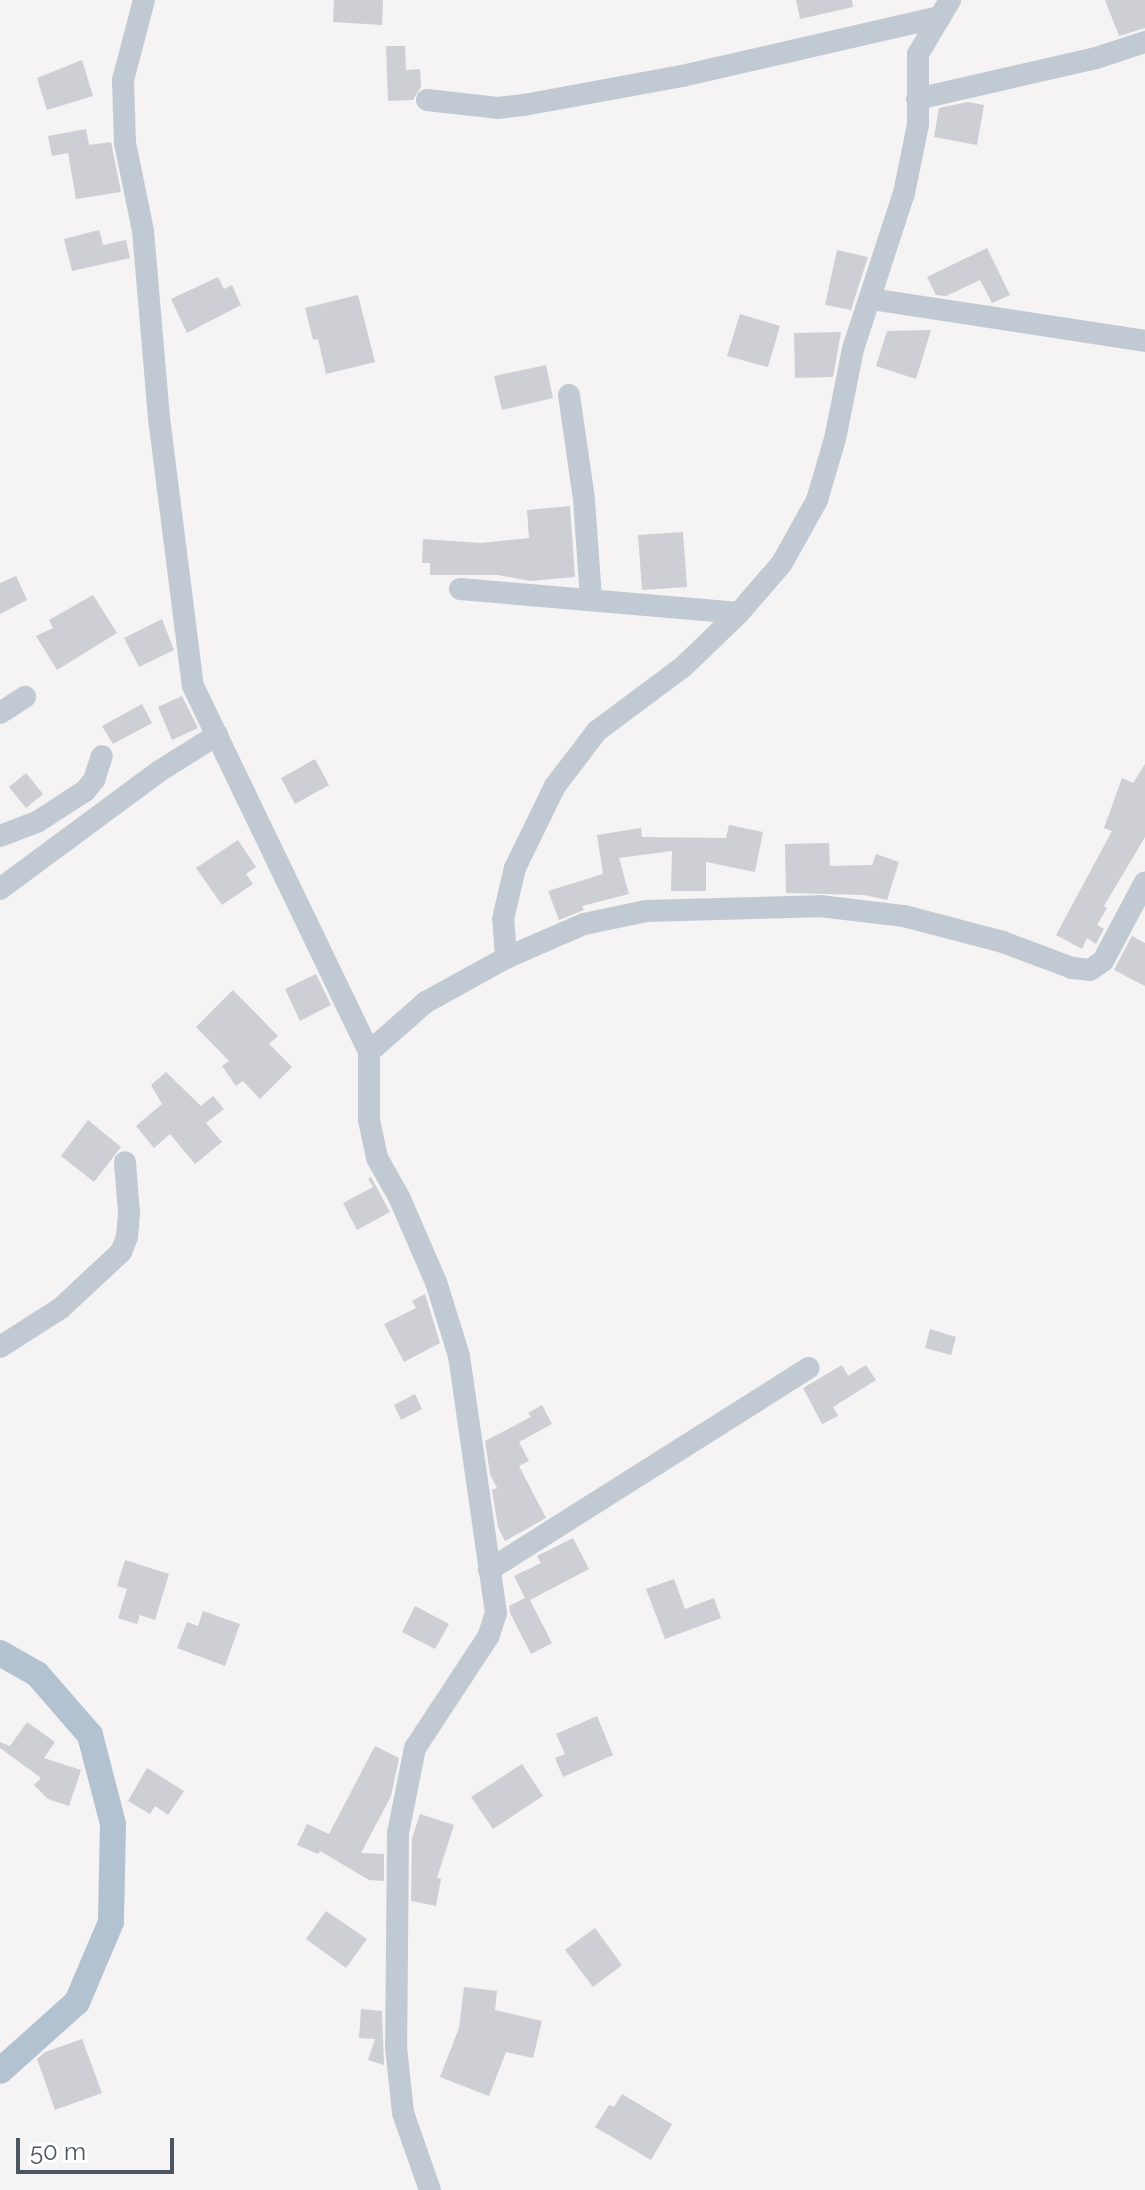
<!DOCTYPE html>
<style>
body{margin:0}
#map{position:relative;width:1145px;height:2190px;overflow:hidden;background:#f5f3f3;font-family:Raleway,sans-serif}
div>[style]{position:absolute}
.building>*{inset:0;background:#cdcfd5}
.minor>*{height:22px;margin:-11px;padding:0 11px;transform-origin:11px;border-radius:11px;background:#c1cad2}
.major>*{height:26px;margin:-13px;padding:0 13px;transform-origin:13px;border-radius:13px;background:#b3c2d1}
span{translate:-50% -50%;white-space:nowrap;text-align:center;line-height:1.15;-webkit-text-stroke:7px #fff;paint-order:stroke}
.scale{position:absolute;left:16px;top:2138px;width:158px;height:36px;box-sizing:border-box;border:4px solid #4a5661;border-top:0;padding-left:10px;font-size:24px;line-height:28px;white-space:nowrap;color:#4a5661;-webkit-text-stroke:6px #fff;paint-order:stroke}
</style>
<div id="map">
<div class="building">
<div style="clip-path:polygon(334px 0,383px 0,382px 25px,333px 22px)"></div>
<div style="clip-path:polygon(796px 0,852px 0,853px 7px,800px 19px)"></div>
<div style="clip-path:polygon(1105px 0,1145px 0,1145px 28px,1119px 36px)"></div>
<div style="clip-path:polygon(386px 46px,405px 46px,406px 70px,420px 69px,421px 87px,413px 100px,388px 101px)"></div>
<div style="clip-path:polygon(82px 60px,93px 96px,47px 110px,37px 78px)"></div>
<div style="clip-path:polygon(968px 102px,984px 105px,977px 145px,934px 137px,939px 108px)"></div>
<div style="clip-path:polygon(86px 129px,89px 145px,111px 142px,121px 192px,76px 199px,68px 153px,52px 156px,48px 136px)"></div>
<div style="clip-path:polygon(99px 230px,103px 245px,126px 240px,130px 258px,72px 271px,64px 239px)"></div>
<div style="clip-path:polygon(987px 248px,1010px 295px,992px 303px,980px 280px,946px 296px,936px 295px,927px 277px)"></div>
<div style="clip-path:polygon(837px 250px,868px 257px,851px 310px,825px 305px)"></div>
<div style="clip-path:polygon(218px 277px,224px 289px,232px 285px,241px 305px,187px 333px,171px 299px)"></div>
<div style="clip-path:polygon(358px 295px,375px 362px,326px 374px,318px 339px,313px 340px,305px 308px)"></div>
<div style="clip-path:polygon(740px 314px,780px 326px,768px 367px,727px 356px)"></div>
<div style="clip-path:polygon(931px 330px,916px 379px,876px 366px,887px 331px)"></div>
<div style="clip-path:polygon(841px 332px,833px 377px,795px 378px,794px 333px)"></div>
<div style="clip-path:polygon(546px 365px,553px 398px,502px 410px,494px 376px)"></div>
<div style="clip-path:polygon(570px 506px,575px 577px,531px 581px,498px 575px,430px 575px,430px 563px,422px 563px,423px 539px,481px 543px,529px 538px,527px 510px)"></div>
<div style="clip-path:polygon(683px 532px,687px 587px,642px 590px,638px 535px)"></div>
<div style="clip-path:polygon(16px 576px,27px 600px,0 614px,0 583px)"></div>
<div style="clip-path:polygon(93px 595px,117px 633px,57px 670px,36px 636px,53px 628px,49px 620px)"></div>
<div style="clip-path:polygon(162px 619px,174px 650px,139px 667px,124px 638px)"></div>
<div style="clip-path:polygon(182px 696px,198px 728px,172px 740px,158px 707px)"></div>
<div style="clip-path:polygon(142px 704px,152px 723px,113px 744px,102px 726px)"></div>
<div style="clip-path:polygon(315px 759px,329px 785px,295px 804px,281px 778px)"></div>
<div style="clip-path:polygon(1145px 764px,1145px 837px,1104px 906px,1107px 908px,1097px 925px,1104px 929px,1096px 944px,1087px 938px,1082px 949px,1056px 935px,1112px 831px,1104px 828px,1122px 778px,1133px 783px)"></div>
<div style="clip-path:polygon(26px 773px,43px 794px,26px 808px,9px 787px)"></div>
<div style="clip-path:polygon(729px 825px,763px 832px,755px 872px,706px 862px,706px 891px,671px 891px,672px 851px,619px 858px,629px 894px,582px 906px,584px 910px,559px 920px,548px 891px,603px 874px,597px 835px,641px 828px,642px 837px,726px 838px)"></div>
<div style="clip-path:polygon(238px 840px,256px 867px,246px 874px,253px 884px,222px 905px,196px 868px)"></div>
<div style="clip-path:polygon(829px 843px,830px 866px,872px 865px,876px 854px,899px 862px,887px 900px,864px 895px,786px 893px,785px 844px)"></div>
<div style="clip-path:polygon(1132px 936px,1145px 943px,1145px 986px,1114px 970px)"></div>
<div style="clip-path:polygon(316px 974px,331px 1005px,300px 1021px,285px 989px)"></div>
<div style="clip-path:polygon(233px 990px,278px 1036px,269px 1044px,292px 1067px,260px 1099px,243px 1081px,236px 1086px,222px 1066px,229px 1061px,196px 1027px)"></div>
<div style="clip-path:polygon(166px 1072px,201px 1106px,213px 1096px,224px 1109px,206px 1123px,222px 1142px,195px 1164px,170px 1134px,154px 1148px,136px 1126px,162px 1104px,151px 1085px)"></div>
<div style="clip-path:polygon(88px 1120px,121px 1147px,94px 1182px,61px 1156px)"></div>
<div style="clip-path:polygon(371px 1177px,390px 1212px,357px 1230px,343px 1203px,373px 1187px,368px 1179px)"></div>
<div style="clip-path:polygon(425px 1294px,440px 1343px,404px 1362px,384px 1324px,416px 1308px,412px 1301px)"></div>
<div style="clip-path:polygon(930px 1329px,956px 1337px,951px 1355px,925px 1348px)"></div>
<div style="clip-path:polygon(842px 1365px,848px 1376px,866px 1365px,876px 1380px,833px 1407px,838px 1416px,822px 1424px,803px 1388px)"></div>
<div style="clip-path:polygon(415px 1394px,422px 1409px,401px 1420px,394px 1405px)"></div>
<div style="clip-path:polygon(542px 1405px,552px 1424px,519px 1442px,529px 1461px,519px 1466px,546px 1518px,505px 1541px,498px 1527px,492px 1490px,497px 1488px,490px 1474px,485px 1441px,531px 1417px,528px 1413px)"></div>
<div style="clip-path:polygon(573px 1538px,589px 1569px,530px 1600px,552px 1643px,531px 1654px,510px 1613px,509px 1606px,525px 1598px,514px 1576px,541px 1563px,537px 1556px)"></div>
<div style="clip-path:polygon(125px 1560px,169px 1574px,155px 1620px,140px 1615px,137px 1624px,118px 1618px,127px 1589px,117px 1586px)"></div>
<div style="clip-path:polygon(674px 1579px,685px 1609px,714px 1598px,721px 1618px,665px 1639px,646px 1589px)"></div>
<div style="clip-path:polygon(415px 1606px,449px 1624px,435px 1649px,402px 1632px)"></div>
<div style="clip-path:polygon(203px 1611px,240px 1624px,225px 1666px,177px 1648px,187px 1622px,198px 1626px)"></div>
<div style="clip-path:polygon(597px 1716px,613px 1755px,563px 1777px,555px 1758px,565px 1754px,556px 1734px)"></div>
<div style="clip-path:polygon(27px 1722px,55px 1742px,44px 1758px,81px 1770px,69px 1806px,48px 1799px,34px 1785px,41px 1778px,0 1748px,0 1742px,10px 1746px)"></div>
<div style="clip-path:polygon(375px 1746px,399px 1758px,391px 1796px,361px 1853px,384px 1854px,384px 1881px,369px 1880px,320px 1851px,318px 1854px,297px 1845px,307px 1824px,329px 1834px)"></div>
<div style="clip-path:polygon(522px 1764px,543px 1796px,493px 1829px,471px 1797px)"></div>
<div style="clip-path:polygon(147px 1768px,184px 1791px,168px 1815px,155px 1806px,150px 1814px,128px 1801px)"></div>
<div style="clip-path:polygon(420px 1814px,454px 1825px,437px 1878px,441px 1879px,436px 1906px,411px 1901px,412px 1838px)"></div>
<div style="clip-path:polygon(326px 1911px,367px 1939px,346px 1968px,306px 1939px)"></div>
<div style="clip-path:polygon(595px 1928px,622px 1965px,593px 1987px,565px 1950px)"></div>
<div style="clip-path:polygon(464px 1987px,497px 1991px,495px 2010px,542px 2021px,533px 2058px,506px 2052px,489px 2096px,440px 2077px,459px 2028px)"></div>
<div style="clip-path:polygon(361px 2009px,382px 2011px,384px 2065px,368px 2060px,375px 2039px,359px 2038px)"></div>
<div style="clip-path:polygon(82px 2039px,102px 2093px,55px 2110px,37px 2059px,45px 2052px)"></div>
<div style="clip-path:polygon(622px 2094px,672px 2124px,651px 2160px,595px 2127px,609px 2105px,614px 2107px)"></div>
</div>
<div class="minor">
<div style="left:144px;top:0;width:83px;rotate:104.7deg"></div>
<div style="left:123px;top:80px;width:63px;rotate:88.2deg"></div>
<div style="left:125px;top:143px;width:90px;rotate:78.4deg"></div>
<div style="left:143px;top:231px;width:188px;rotate:85.1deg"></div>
<div style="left:159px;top:418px;width:270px;rotate:82.8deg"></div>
<div style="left:193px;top:686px;width:406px;rotate:64.3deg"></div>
<div style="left:369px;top:1052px;width:68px;rotate:90deg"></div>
<div style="left:369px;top:1120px;width:39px;rotate:78deg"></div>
<div style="left:377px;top:1158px;width:45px;rotate:60.6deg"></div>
<div style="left:399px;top:1197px;width:93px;rotate:66.5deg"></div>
<div style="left:436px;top:1282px;width:77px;rotate:72.7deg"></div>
<div style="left:459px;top:1356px;width:260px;rotate:81.8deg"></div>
<div style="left:496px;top:1613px;width:25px;rotate:108deg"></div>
<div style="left:488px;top:1637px;width:133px;rotate:123.3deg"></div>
<div style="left:415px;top:1748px;width:87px;rotate:101.3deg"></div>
<div style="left:398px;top:1833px;width:214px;rotate:90.5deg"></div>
<div style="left:396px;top:2047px;width:66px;rotate:83.9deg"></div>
<div style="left:403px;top:2113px;width:82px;rotate:70.7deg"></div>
<div style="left:917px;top:99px;width:184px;rotate:-12.9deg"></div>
<div style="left:1096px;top:58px;width:52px;rotate:-18.1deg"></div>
<div style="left:427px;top:100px;width:71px;rotate:6.4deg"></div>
<div style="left:498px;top:108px;width:26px;rotate:-7deg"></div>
<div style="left:524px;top:105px;width:161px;rotate:-10.4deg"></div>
<div style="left:682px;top:76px;width:265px;rotate:-12.9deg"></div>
<div style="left:871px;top:299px;width:277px;rotate:8.7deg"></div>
<div style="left:569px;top:395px;width:105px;rotate:81.8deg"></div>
<div style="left:584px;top:499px;width:101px;rotate:86deg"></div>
<div style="left:460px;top:589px;width:280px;rotate:4.9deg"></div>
<div style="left:0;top:713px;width:30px;rotate:-33deg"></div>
<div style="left:0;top:836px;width:40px;rotate:-21deg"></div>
<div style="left:37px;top:822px;width:57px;rotate:-32.9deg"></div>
<div style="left:85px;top:791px;width:14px;rotate:-51deg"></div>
<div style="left:94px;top:780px;width:25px;rotate:-72deg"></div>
<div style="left:0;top:889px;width:197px;rotate:-36.5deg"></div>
<div style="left:158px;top:772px;width:70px;rotate:-32.1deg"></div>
<div style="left:506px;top:958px;width:39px;rotate:-94deg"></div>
<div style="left:503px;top:919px;width:52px;rotate:-76.8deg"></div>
<div style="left:515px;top:868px;width:91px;rotate:-64deg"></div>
<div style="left:555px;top:786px;width:69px;rotate:-52.6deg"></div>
<div style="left:597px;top:731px;width:107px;rotate:-36.7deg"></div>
<div style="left:683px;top:667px;width:78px;rotate:-44deg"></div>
<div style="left:739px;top:613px;width:66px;rotate:-49.3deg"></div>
<div style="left:782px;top:563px;width:72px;rotate:-60.9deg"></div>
<div style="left:817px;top:500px;width:64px;rotate:-73.6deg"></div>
<div style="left:835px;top:439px;width:92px;rotate:-78.7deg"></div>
<div style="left:853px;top:349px;width:164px;rotate:-71.9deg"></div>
<div style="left:904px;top:193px;width:69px;rotate:-78.4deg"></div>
<div style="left:918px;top:125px;width:71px;rotate:-90deg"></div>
<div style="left:918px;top:54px;width:63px;rotate:-59.3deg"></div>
<div style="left:369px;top:1052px;width:76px;rotate:-41.3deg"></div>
<div style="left:426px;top:1002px;width:91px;rotate:-28.8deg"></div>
<div style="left:506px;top:958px;width:85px;rotate:-23.6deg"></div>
<div style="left:584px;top:924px;width:63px;rotate:-11.8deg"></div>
<div style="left:646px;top:911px;width:174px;rotate:-1.6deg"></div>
<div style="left:820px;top:906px;width:85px;rotate:6.8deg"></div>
<div style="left:904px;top:916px;width:102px;rotate:14.7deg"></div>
<div style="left:1003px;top:942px;width:74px;rotate:20.6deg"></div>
<div style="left:1072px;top:968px;width:18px;rotate:6deg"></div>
<div style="left:1090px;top:970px;width:16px;rotate:-35deg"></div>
<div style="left:1103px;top:961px;width:89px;rotate:-62deg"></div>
<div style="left:0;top:1347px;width:72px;rotate:-32.6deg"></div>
<div style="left:61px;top:1308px;width:82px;rotate:-43deg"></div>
<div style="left:121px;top:1252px;width:16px;rotate:-68deg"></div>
<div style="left:127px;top:1237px;width:24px;rotate:-85deg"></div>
<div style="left:129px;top:1213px;width:51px;rotate:-94.5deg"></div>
<div style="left:489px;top:1570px;width:378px;rotate:-32.3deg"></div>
</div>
<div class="major">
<div style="left:0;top:1653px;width:43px;rotate:29.6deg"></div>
<div style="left:37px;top:1674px;width:81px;rotate:49deg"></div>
<div style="left:90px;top:1735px;width:92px;rotate:75.5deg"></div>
<div style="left:113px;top:1824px;width:98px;rotate:91.2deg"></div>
<div style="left:111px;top:1922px;width:87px;rotate:113deg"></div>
<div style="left:77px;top:2002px;width:103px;rotate:138.1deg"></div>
</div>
<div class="scale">50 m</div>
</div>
